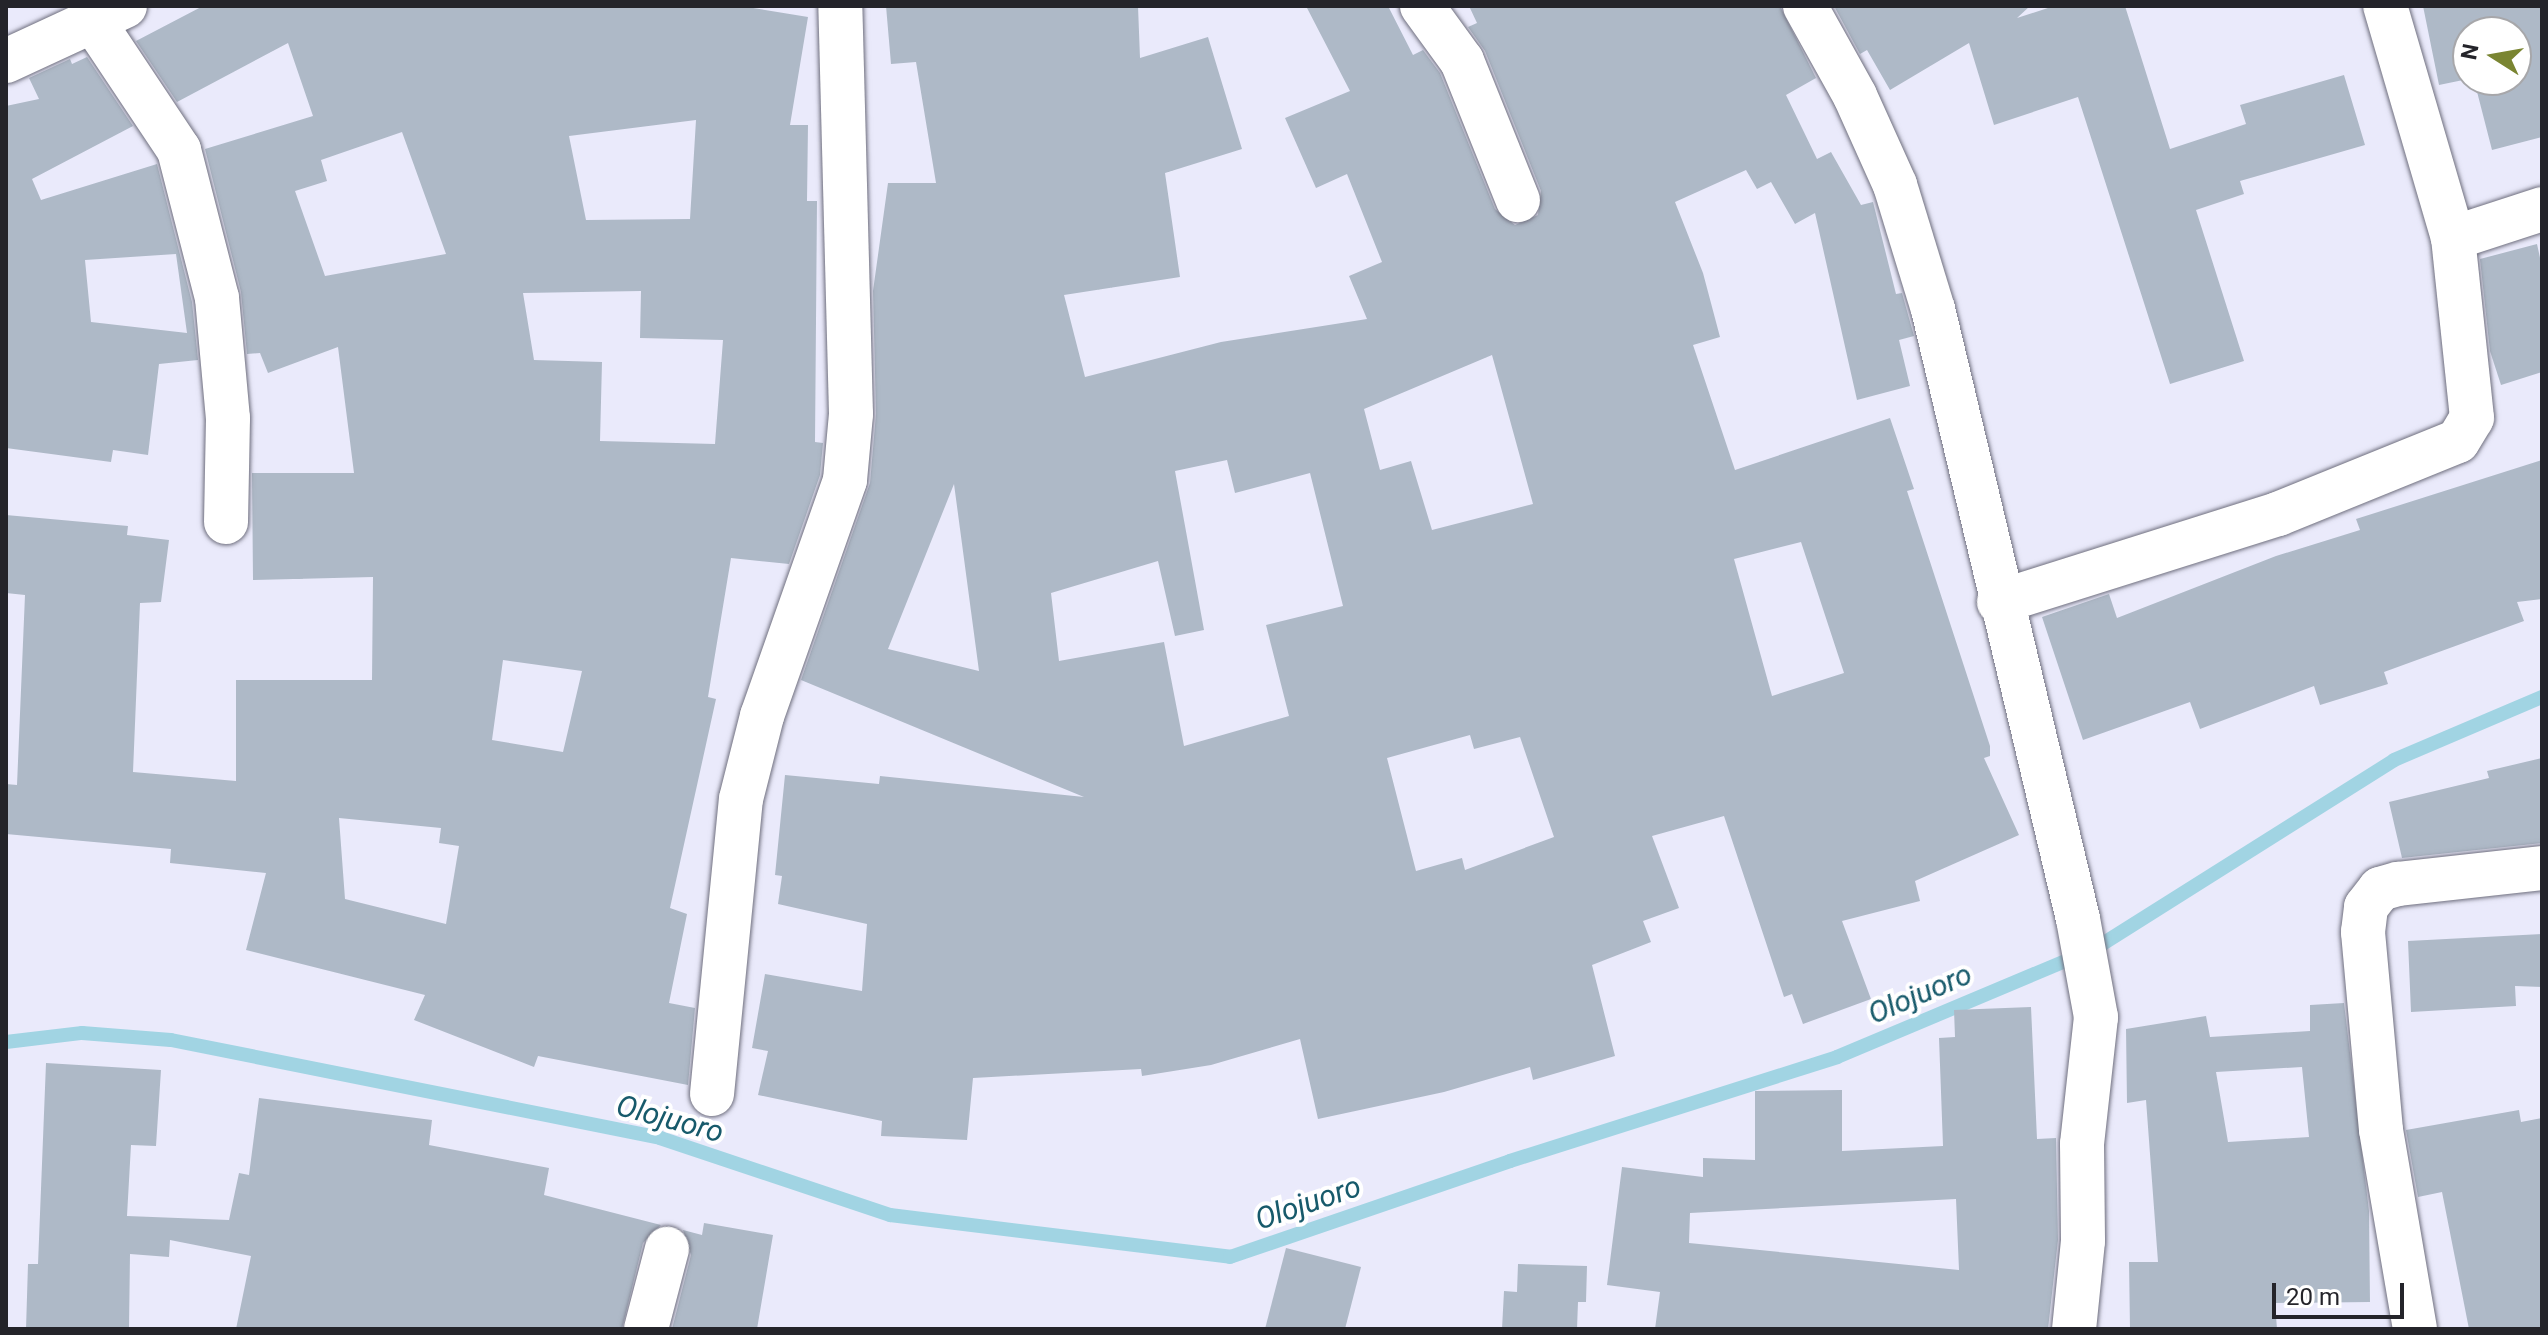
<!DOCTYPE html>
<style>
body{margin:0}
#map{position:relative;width:2548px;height:1335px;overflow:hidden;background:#eaeafb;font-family:Roboto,sans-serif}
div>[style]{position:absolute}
.stream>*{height:14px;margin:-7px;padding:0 7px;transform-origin:7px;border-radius:7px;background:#a1d4e3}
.building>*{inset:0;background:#aeb9c7}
.roads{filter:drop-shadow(0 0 2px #6f6f7e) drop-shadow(0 0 2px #6f6f7e)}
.minor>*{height:44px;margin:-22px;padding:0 22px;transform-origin:22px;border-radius:22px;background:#fff}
span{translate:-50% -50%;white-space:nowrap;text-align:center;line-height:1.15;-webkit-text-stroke:8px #fff;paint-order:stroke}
.water-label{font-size:30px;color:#175a6b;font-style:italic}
.frame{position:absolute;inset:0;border:8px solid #24242a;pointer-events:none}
.north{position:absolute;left:2452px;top:16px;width:80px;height:80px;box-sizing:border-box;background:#fff;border:2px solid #a7a7aa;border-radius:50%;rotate:281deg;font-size:22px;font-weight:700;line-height:32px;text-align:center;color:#24242a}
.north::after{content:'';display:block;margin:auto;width:28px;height:36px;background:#7a8532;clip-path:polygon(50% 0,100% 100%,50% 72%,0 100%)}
.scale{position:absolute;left:2272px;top:1283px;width:132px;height:36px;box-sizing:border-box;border:4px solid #24242a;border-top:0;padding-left:10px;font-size:24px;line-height:28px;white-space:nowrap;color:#24242a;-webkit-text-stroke:6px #fff;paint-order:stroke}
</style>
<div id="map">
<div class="stream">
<div style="left:6px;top:1042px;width:77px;rotate:-6.8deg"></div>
<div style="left:82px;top:1033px;width:89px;rotate:4.5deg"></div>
<div style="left:171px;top:1040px;width:499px;rotate:11.3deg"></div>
<div style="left:660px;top:1138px;width:243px;rotate:18.5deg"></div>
<div style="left:890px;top:1215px;width:343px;rotate:7deg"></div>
<div style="left:1230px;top:1257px;width:296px;rotate:-18.9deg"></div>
<div style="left:1510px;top:1161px;width:343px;rotate:-17.6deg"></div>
<div style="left:1837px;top:1057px;width:281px;rotate:-22.8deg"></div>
<div style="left:2096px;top:948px;width:352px;rotate:-32.2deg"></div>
<div style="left:2394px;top:760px;width:161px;rotate:-23.1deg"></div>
</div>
<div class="building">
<div style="clip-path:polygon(evenodd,203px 6px,741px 6px,808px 17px,790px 125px,808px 125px,807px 201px,817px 201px,815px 442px,823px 443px,820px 475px,789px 564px,731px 558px,708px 697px,716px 699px,670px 908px,687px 914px,669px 1003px,695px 1008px,688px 1085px,538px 1056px,534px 1067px,414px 1020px,425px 995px,246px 950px,266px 873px,170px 863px,171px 849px,6px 834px,6px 784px,17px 785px,25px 595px,6px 593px,6px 515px,128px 526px,127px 535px,169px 540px,161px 602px,140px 603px,133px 772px,236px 781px,236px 680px,372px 680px,373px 577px,253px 580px,252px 473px,354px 473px,338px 347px,268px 373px,260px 353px,247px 354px,241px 292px,205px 149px,313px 116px,288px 43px,177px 102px,136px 41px,203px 6px,696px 120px,690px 219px,586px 220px,569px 136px,696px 120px,203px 6px,402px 132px,446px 254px,325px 276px,295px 191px,327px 181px,321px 160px,402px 132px,203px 6px,641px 291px,640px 338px,723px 340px,715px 444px,600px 441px,602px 362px,534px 360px,523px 293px,641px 291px,203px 6px,503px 660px,582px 671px,563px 752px,492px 740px,503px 660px,203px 6px,339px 818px,441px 828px,439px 843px,459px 846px,446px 924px,345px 899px,339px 818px)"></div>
<div style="clip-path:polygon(evenodd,886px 6px,1138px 6px,1140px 58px,1208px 37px,1242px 149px,1165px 173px,1180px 277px,1064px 295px,1085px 377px,1221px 342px,1367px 319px,1349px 276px,1382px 262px,1347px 174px,1316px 188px,1285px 118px,1350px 91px,1306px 6px,1388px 6px,1413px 55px,1423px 50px,1440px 73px,1495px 209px,1515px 225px,1538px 215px,1541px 191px,1485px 51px,1468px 27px,1477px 23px,1469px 6px,1780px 6px,1816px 78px,1786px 95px,1817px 159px,1831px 152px,1861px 205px,1873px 202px,1896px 294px,1902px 293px,1914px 336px,1899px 340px,1910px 386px,1857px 400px,1815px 213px,1795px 224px,1771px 182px,1757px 189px,1746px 170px,1675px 202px,1703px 273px,1720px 337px,1693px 345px,1735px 470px,1890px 418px,1914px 489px,1907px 491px,1990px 746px,1990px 756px,1984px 758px,2019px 835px,1915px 881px,1920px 901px,1842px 921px,1871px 999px,1803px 1024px,1792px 994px,1784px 997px,1724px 816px,1652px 836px,1679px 908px,1643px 921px,1651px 942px,1592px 965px,1615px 1056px,1533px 1080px,1530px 1067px,1444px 1092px,1318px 1119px,1300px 1039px,1211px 1065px,1142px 1076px,1141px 1069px,973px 1078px,967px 1140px,881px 1136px,882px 1121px,758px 1095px,768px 1051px,752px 1048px,765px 974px,862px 991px,867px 924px,778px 904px,782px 876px,775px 875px,785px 775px,879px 784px,880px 776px,1084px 797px,801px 680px,870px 483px,876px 414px,873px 291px,888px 183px,936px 183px,916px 62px,891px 64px,886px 6px,1492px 355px,1533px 504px,1432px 530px,1411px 461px,1380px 470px,1364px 409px,1492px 355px,886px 6px,1227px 460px,1235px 493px,1310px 473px,1343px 606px,1266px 625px,1289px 716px,1184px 746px,1164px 642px,1059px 661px,1051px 593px,1158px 561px,1175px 636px,1204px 630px,1175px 471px,1227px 460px,886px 6px,954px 484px,979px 671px,888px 649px,954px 484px,886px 6px,1801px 542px,1844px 673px,1772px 696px,1734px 559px,1801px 542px,886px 6px,1470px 735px,1474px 749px,1520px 737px,1554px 837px,1465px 870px,1462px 858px,1416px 871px,1387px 758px,1470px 735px)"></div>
<div style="clip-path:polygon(1834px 6px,2030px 6px,2017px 18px,2054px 6px,2125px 6px,2170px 149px,2246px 124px,2240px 105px,2344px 75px,2365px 145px,2240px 181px,2244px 194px,2196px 210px,2244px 361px,2170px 384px,2078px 97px,1994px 125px,1969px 43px,1890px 90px,1867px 50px,1860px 54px)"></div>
<div style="clip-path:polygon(2423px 6px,2542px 6px,2542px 137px,2492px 150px,2474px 80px,2516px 80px,2516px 32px,2468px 32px,2468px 79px,2439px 85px)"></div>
<div style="clip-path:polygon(evenodd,87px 57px,133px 126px,32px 179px,41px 200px,157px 164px,192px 302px,198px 360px,159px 364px,148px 455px,113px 450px,111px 462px,6px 448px,6px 106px,39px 99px,29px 78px,70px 59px,72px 64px,87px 57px,176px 254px,187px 333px,91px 322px,85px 260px,176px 254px)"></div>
<div style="clip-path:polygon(2537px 244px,2542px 267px,2542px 372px,2501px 385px,2490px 351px,2480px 259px)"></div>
<div style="clip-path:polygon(2542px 460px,2542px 599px,2517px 602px,2524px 621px,2384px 672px,2388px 684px,2320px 705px,2314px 686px,2200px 729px,2190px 702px,2083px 740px,2042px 617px,2109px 594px,2117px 618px,2276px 556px,2360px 530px,2356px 519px)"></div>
<div style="clip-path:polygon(2542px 758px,2542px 843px,2402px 858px,2389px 802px,2489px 778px,2487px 771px)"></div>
<div style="clip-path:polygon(2542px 934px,2542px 987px,2515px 986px,2516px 1006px,2411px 1012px,2408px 941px)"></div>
<div style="clip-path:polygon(evenodd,2344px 1003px,2369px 1211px,2370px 1302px,2275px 1303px,2277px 1329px,2130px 1329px,2129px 1262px,2158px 1262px,2146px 1100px,2127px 1103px,2126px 1029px,2206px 1016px,2210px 1037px,2310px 1031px,2310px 1005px,2344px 1003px,2302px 1067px,2309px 1137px,2228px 1142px,2216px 1072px,2302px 1067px)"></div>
<div style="clip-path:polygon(evenodd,2031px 1007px,2037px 1139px,2056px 1138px,2058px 1240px,2048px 1329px,1655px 1329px,1660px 1292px,1607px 1285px,1622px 1167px,1703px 1177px,1703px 1158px,1755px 1160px,1755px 1091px,1842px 1090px,1842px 1151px,1943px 1146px,1939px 1038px,1955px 1037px,1954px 1010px,2031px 1007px,1956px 1199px,1959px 1270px,1689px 1243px,1690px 1213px,1956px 1199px)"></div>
<div style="clip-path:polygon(46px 1063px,161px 1070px,156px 1146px,131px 1145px,127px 1216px,229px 1220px,239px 1173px,249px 1175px,259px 1098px,432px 1120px,429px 1145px,549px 1168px,544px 1195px,661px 1225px,643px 1243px,622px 1329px,236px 1329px,251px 1256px,170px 1240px,169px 1257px,130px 1254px,129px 1329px,26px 1329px,28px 1264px,38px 1264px)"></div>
<div style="clip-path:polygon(2519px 1110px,2521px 1122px,2542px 1118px,2542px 1329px,2469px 1329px,2442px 1192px,2418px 1197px,2406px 1130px)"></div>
<div style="clip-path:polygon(704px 1223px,773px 1235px,757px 1329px,672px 1329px,691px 1255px,683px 1230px,702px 1235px)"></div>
<div style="clip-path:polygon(1286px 1248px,1361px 1267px,1345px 1329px,1265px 1329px)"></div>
<div style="clip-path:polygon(1518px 1264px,1587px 1266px,1586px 1302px,1578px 1302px,1577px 1329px,1502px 1329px,1504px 1291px,1517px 1292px)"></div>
</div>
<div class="roads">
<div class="minor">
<div style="left:1422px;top:6px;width:68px;rotate:54deg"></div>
<div style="left:1462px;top:61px;width:150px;rotate:68.1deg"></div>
<div style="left:1805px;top:6px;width:103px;rotate:60.9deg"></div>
<div style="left:1855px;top:96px;width:98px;rotate:65.8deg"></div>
<div style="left:1895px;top:185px;width:130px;rotate:73deg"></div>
<div style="left:1933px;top:309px;width:627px;rotate:76.63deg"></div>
<div style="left:2078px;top:919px;width:100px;rotate:79.6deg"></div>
<div style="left:2096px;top:1017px;width:128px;rotate:96.3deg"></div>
<div style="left:2082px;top:1144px;width:97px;rotate:89.4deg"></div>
<div style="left:2083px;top:1241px;width:88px;rotate:95.8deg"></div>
<div style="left:93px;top:21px;width:155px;rotate:56.3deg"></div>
<div style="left:179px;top:150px;width:153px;rotate:75.6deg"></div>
<div style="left:217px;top:298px;width:121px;rotate:84.8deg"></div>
<div style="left:228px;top:418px;width:104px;rotate:91.1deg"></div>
<div style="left:6px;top:61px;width:131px;rotate:-24.8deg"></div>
<div style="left:2453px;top:238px;width:94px;rotate:-18deg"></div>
<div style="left:1999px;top:602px;width:293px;rotate:-17.5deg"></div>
<div style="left:2278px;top:514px;width:194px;rotate:-22.1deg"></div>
<div style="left:2458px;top:441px;width:27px;rotate:-59deg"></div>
<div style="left:2472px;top:418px;width:181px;rotate:-96deg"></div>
<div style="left:2453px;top:238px;width:242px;rotate:-106.3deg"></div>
<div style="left:712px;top:1094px;width:296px;rotate:-84.4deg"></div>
<div style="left:741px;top:799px;width:86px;rotate:-75.8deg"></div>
<div style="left:762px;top:716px;width:250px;rotate:-70.6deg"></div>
<div style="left:845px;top:480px;width:66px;rotate:-84.8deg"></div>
<div style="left:851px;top:414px;width:408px;rotate:-91.5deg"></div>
<div style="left:646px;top:1329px;width:83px;rotate:-75.3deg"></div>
<div style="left:2415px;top:1329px;width:202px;rotate:-99.7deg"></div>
<div style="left:2381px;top:1130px;width:199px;rotate:-95.2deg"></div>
<div style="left:2363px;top:932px;width:25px;rotate:-83deg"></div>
<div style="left:2366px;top:907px;width:23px;rotate:-52deg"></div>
<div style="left:2380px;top:889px;width:19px;rotate:-16deg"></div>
<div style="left:2398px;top:884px;width:145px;rotate:-6.3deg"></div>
</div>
</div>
<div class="water-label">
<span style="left:1920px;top:994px;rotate:-23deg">Olojuoro</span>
<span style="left:670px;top:1119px;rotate:15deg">Olojuoro</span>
<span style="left:1308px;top:1203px;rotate:-19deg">Olojuoro</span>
</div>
<div class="frame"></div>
<div class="north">N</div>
<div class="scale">20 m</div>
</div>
